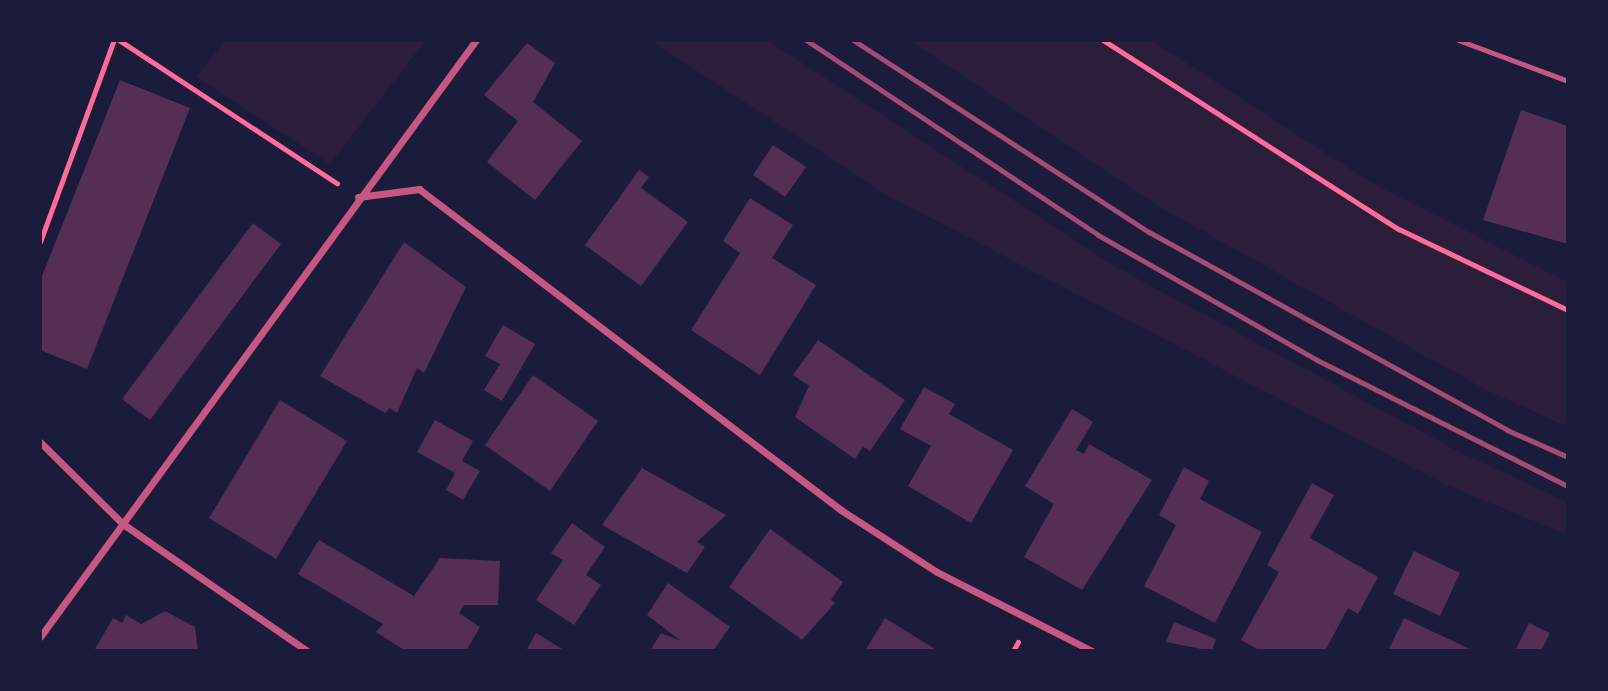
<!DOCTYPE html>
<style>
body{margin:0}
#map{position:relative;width:1608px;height:691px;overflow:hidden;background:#1b1b3a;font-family:"Titillium Web",sans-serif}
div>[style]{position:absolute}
.green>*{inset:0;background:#2a1e3b}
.building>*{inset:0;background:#542f53}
.path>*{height:4.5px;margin:-2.25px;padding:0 2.25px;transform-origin:2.25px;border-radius:2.25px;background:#ff6b9d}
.service>*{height:5px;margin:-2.5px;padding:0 2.5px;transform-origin:2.5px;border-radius:2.5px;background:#c65784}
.minor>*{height:7px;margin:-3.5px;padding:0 3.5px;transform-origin:3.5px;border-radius:3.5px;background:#c65784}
.rail>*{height:5px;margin:-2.5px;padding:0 2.5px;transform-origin:2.5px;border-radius:2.5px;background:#a44b75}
span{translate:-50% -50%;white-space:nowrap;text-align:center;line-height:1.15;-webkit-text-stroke:6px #1b1b3a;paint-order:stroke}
.frame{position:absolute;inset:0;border:42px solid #1b1b3a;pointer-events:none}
</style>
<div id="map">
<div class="green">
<div style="clip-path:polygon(225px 40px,426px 40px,330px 164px,196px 77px)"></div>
<div style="clip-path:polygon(650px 40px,767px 40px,1116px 267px,1461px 453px,1568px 502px,1568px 535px,1444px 484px,888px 196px)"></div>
<div style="clip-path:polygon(909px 40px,1151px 40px,1375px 185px,1568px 282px,1568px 427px,1486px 390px,1158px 206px)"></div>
</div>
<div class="building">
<div style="clip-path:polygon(527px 43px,555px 63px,533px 102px,582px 141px,535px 200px,487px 162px,518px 121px,484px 95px)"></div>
<div style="clip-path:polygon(120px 80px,190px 108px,87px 369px,40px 350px,40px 281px)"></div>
<div style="clip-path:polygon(1521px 110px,1568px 126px,1568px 244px,1483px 220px)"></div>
<div style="clip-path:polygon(773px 145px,806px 167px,785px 197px,753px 175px)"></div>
<div style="clip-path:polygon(639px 170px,649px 177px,641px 188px,688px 222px,641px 286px,585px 245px)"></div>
<div style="clip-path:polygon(750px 198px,793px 225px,772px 258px,816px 285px,760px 375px,691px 330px,740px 253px,723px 241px)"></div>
<div style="clip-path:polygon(253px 223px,281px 244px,150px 420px,122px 399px)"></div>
<div style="clip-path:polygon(404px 242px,466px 287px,424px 373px,417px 368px,397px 413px,390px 408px,385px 413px,320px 376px)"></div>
<div style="clip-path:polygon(503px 325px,535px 344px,502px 401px,484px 390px,500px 364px,485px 356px)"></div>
<div style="clip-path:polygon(818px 340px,905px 400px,870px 451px,863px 447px,855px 459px,795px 417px,809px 386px,793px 375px)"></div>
<div style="clip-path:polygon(533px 375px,598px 421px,550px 491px,485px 445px)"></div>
<div style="clip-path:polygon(924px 387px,955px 404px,949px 414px,1013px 450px,971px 523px,908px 486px,931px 446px,900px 429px)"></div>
<div style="clip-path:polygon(280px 400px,347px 441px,276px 559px,209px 518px)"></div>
<div style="clip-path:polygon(1072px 409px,1093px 422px,1076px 450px,1084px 454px,1089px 444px,1152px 480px,1082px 590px,1024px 557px,1054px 504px,1025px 486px)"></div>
<div style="clip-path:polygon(435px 420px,473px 441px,462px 461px,480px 471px,463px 500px,446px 490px,455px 473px,417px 452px)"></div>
<div style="clip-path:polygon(1184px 467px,1209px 481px,1200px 499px,1262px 532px,1215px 623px,1144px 586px,1176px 525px,1159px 515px)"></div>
<div style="clip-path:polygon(642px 468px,726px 515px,697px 542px,705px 547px,687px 573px,602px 525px)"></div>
<div style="clip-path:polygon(1312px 483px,1334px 495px,1310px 538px,1378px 577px,1358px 614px,1348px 608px,1325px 651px,1261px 651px,1241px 640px,1279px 572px,1267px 565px)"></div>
<div style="clip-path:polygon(572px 523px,605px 547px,586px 575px,601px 585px,574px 625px,536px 600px,563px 560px,551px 553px)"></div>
<div style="clip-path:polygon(770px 529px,843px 582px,831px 600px,835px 603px,802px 640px,729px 587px)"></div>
<div style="clip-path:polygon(319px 540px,414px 596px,440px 558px,500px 561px,498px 605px,464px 605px,459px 613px,480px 627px,466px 651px,406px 651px,376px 632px,383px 624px,298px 574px)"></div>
<div style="clip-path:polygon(1414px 551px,1460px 573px,1440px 616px,1393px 594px)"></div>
<div style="clip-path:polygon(668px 583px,730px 627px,713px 651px,650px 651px,661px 633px,681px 641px,647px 615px)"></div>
<div style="clip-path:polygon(165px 611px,195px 627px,198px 651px,94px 651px,113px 618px,122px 623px,126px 615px,141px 624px)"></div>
<div style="clip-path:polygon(885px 618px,938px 651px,865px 651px)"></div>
<div style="clip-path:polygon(1404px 618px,1474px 651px,1388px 651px)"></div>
<div style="clip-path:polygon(1174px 622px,1216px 639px,1212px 651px,1166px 642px)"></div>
<div style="clip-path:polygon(1529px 623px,1550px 633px,1541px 651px,1515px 651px)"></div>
<div style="clip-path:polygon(536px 633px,565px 651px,526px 651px)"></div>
</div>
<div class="path">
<div style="left:119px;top:40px;width:261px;rotate:33.3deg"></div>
<div style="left:1103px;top:40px;width:351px;rotate:32.6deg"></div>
<div style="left:1399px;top:229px;width:187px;rotate:25.6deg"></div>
<div style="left:40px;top:242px;width:215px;rotate:-69.9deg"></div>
<div style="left:1013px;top:651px;width:10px;rotate:-61deg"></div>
</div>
<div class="service">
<div style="left:1458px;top:40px;width:117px;rotate:20.4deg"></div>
</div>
<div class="minor">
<div style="left:358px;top:197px;width:62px;rotate:-7.5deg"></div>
<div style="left:419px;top:189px;width:530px;rotate:37.26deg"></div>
<div style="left:841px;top:510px;width:114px;rotate:32.9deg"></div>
<div style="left:937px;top:572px;width:174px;rotate:27deg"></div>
<div style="left:40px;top:442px;width:117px;rotate:44.7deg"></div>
<div style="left:123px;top:524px;width:224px;rotate:34.6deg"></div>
<div style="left:40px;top:637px;width:739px;rotate:-53.86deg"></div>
</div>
<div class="rail">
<div style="left:806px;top:40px;width:351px;rotate:33.7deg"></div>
<div style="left:1098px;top:235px;width:252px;rotate:29.7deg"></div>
<div style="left:1317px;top:360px;width:281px;rotate:26.7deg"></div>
<div style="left:853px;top:40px;width:353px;rotate:33deg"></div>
<div style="left:1149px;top:232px;width:409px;rotate:28.9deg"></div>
<div style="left:1507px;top:430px;width:67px;rotate:23.9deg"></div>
</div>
<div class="frame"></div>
</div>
